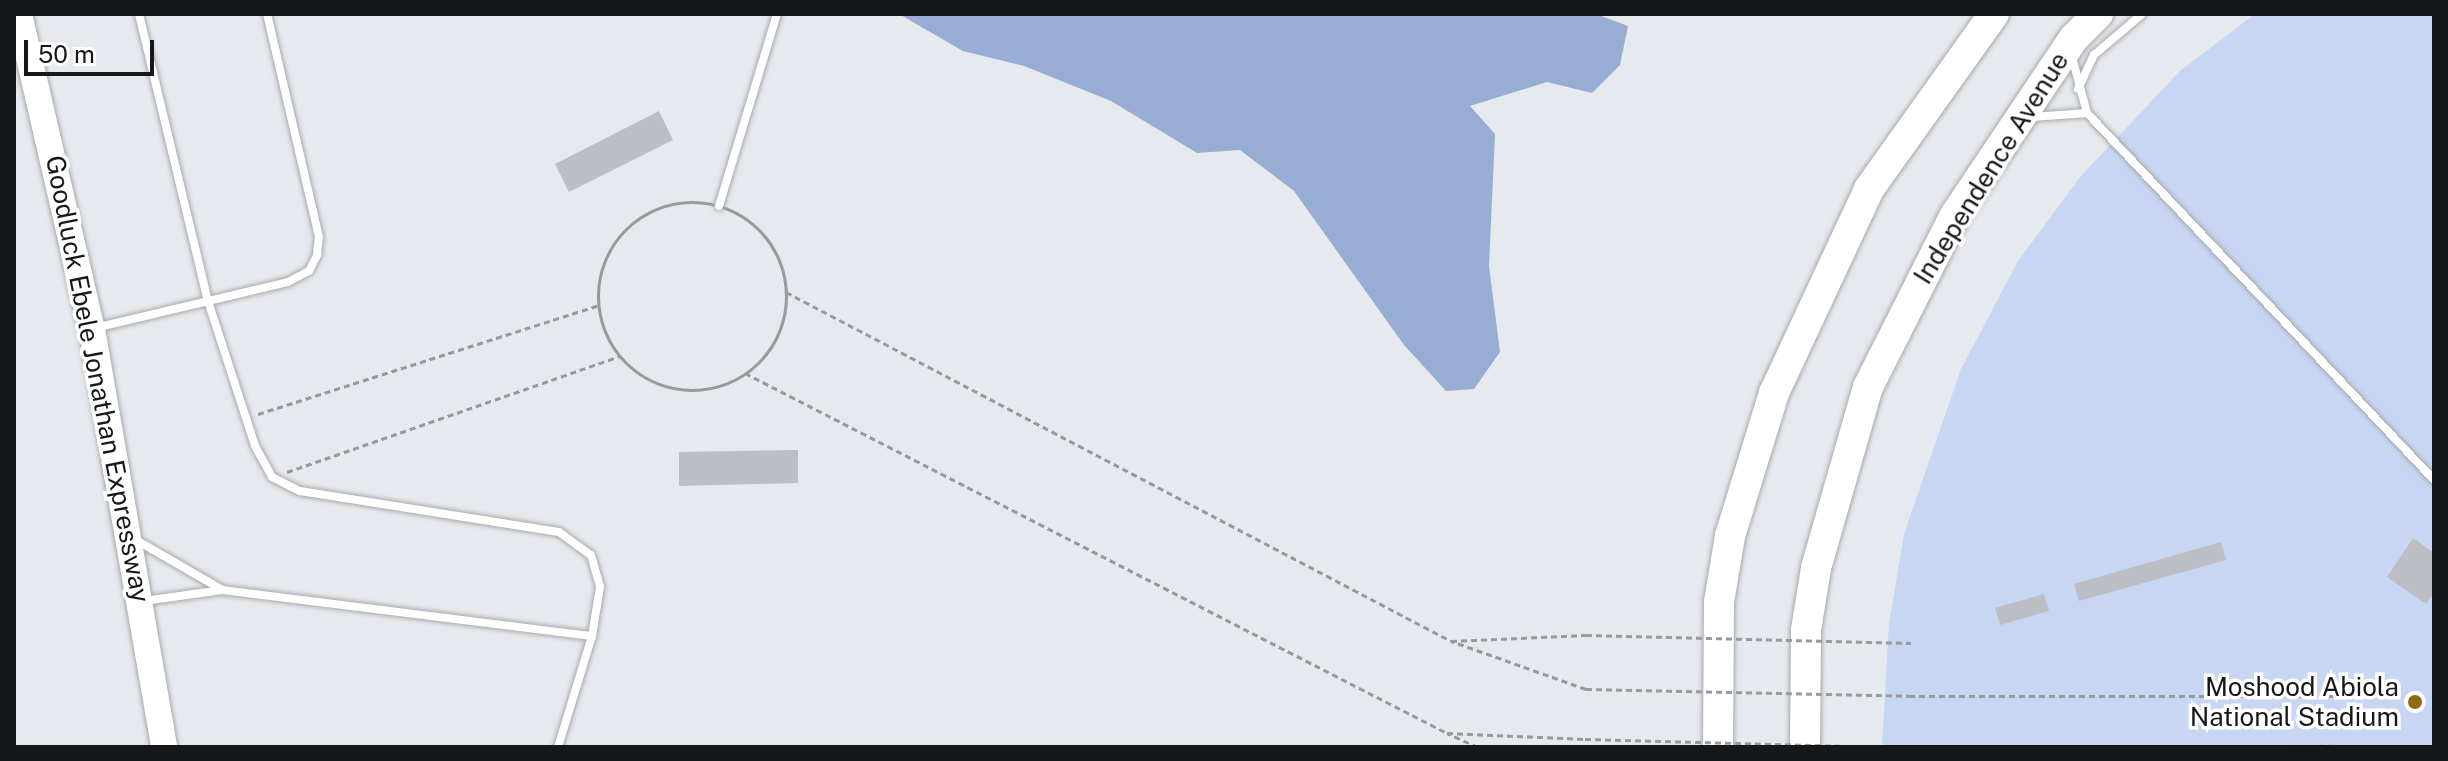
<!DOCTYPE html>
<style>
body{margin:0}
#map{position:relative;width:2448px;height:761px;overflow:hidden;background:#e6e9ed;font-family:"Public Sans",sans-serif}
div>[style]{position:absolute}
.green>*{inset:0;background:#c7d6f2}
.water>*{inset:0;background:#98add4}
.building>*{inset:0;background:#bcbec3}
.path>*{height:3px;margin-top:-1.5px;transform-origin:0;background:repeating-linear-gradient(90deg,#979a9d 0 6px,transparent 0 10px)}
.path>.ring{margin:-1.5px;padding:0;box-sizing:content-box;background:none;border:3px solid #979a9d;border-radius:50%}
.roads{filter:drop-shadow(0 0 2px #a7a9ad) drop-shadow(0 0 2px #a7a9ad)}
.service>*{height:8px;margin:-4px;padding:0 4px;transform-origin:4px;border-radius:4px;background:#fff}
.primary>*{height:26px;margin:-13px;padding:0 13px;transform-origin:13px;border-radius:13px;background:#fff}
.motorway>*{height:30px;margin:-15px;padding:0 15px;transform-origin:15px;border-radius:15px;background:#fff}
.path-bridge>*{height:3px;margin-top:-1.5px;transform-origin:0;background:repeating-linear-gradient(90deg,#979a9d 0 6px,transparent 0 10px)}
.dots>*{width:22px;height:22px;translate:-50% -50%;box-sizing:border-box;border:4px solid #fff;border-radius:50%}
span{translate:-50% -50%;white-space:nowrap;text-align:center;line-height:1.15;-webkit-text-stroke:7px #fff;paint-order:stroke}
.street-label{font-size:26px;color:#161719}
.poi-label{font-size:26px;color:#161719}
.right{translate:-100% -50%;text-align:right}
.frame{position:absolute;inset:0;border:16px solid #161719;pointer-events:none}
.scale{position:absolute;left:24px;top:40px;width:130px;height:36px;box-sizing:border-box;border:4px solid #161719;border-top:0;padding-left:10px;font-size:24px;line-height:28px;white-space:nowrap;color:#161719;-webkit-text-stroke:6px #fff;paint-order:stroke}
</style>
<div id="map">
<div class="green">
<div style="clip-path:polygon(2255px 14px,2434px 14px,2434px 747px,1882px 747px,1889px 624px,1904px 534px,1961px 369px,2018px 261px,2081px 176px,2180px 71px)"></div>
</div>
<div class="water">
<div style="clip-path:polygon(899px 14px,1596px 14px,1628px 26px,1620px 65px,1592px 93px,1547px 82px,1470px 106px,1495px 134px,1489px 266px,1500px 352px,1474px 389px,1446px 391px,1404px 345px,1294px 191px,1240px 150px,1197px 153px,1111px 101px,1024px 66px,963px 51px)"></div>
</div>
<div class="building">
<div style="clip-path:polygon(659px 111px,673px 140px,569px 192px,555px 164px)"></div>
<div style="clip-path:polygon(798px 450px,798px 483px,679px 486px,679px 452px)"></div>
<div style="clip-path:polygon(2413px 538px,2434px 553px,2434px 593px,2426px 604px,2387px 577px)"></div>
<div style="clip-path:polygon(2221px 542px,2226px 560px,2079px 601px,2074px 584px)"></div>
<div style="clip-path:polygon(2044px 594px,2049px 611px,2000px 625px,1995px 608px)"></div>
</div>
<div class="path">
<div class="ring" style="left:598px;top:202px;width:185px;height:185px"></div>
<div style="left:786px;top:292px;width:751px;rotate:27.69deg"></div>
<div style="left:745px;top:373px;width:789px;rotate:27.15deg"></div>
<div style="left:258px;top:414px;width:356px;rotate:-17.7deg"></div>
<div style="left:287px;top:472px;width:353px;rotate:-19.2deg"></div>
<div style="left:1586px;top:689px;width:143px;rotate:-160.4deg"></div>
<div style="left:1451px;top:641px;width:135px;rotate:-2.5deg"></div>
<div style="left:1909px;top:696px;width:431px"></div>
<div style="left:1478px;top:747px;width:34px;rotate:-156deg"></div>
<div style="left:1447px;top:733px;width:138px;rotate:2.5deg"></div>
<div style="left:1998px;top:747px;width:339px;rotate:-0.2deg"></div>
</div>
<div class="roads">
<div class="service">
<div style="left:139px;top:14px;width:295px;rotate:76.5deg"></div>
<div style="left:208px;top:301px;width:152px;rotate:72deg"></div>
<div style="left:255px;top:446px;width:35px;rotate:61deg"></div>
<div style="left:272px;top:477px;width:31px;rotate:27deg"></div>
<div style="left:300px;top:491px;width:262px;rotate:9deg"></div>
<div style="left:559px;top:532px;width:39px;rotate:36deg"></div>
<div style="left:591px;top:555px;width:33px;rotate:74deg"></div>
<div style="left:600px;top:587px;width:50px;rotate:99.3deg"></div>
<div style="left:592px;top:636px;width:116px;rotate:107deg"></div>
<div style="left:2072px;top:57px;width:58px;rotate:75deg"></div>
<div style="left:2087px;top:113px;width:505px;rotate:46.6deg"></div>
<div style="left:2078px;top:89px;width:38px;rotate:-65deg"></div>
<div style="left:2094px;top:55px;width:63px;rotate:-40.5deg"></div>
<div style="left:2032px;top:117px;width:55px;rotate:-4.2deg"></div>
<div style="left:719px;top:206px;width:201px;rotate:-73.2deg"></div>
<div style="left:95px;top:328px;width:198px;rotate:-13.4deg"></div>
<div style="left:288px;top:282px;width:24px;rotate:-28deg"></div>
<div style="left:309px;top:271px;width:18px;rotate:-63deg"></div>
<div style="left:317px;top:255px;width:18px;rotate:-84deg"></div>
<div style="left:319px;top:237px;width:229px;rotate:-103.1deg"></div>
<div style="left:136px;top:540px;width:98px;rotate:30deg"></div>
<div style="left:144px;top:601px;width:79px;rotate:-8deg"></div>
<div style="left:222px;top:590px;width:373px;rotate:7.1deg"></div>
</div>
<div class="primary">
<div style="left:19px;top:14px;width:323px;rotate:77deg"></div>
<div style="left:92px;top:329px;width:424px;rotate:80.2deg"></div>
</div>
<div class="motorway">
<div style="left:1718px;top:747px;width:145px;rotate:-89.6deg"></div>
<div style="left:1719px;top:602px;width:67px;rotate:-80.5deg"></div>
<div style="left:1730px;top:536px;width:150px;rotate:-72.9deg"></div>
<div style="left:1774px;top:393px;width:225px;rotate:-65deg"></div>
<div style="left:1869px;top:189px;width:215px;rotate:-54.5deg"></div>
<div style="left:1805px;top:747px;width:117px;rotate:-89.5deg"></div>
<div style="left:1806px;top:630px;width:63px;rotate:-80.8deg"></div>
<div style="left:1816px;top:568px;width:188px;rotate:-74deg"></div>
<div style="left:1868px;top:387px;width:193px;rotate:-63.2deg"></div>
<div style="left:1955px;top:215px;width:213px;rotate:-56.1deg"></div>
<div style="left:2074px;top:38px;width:34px;rotate:-45deg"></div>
</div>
</div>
<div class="path-bridge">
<div style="left:1586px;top:635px;width:325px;rotate:1.4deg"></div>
<div style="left:1586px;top:689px;width:323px;rotate:1.2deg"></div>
<div style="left:1585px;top:739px;width:312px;rotate:1.5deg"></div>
</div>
<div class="dots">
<div style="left:2415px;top:702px;background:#906a10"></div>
</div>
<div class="street-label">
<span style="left:1991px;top:168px;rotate:-58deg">Independence Avenue</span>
<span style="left:98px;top:379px;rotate:79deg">Goodluck Ebele Jonathan Expressway</span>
</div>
<div class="poi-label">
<span class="right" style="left:2399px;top:702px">Moshood Abiola<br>National Stadium</span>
</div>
<div class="frame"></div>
<div class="scale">50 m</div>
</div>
